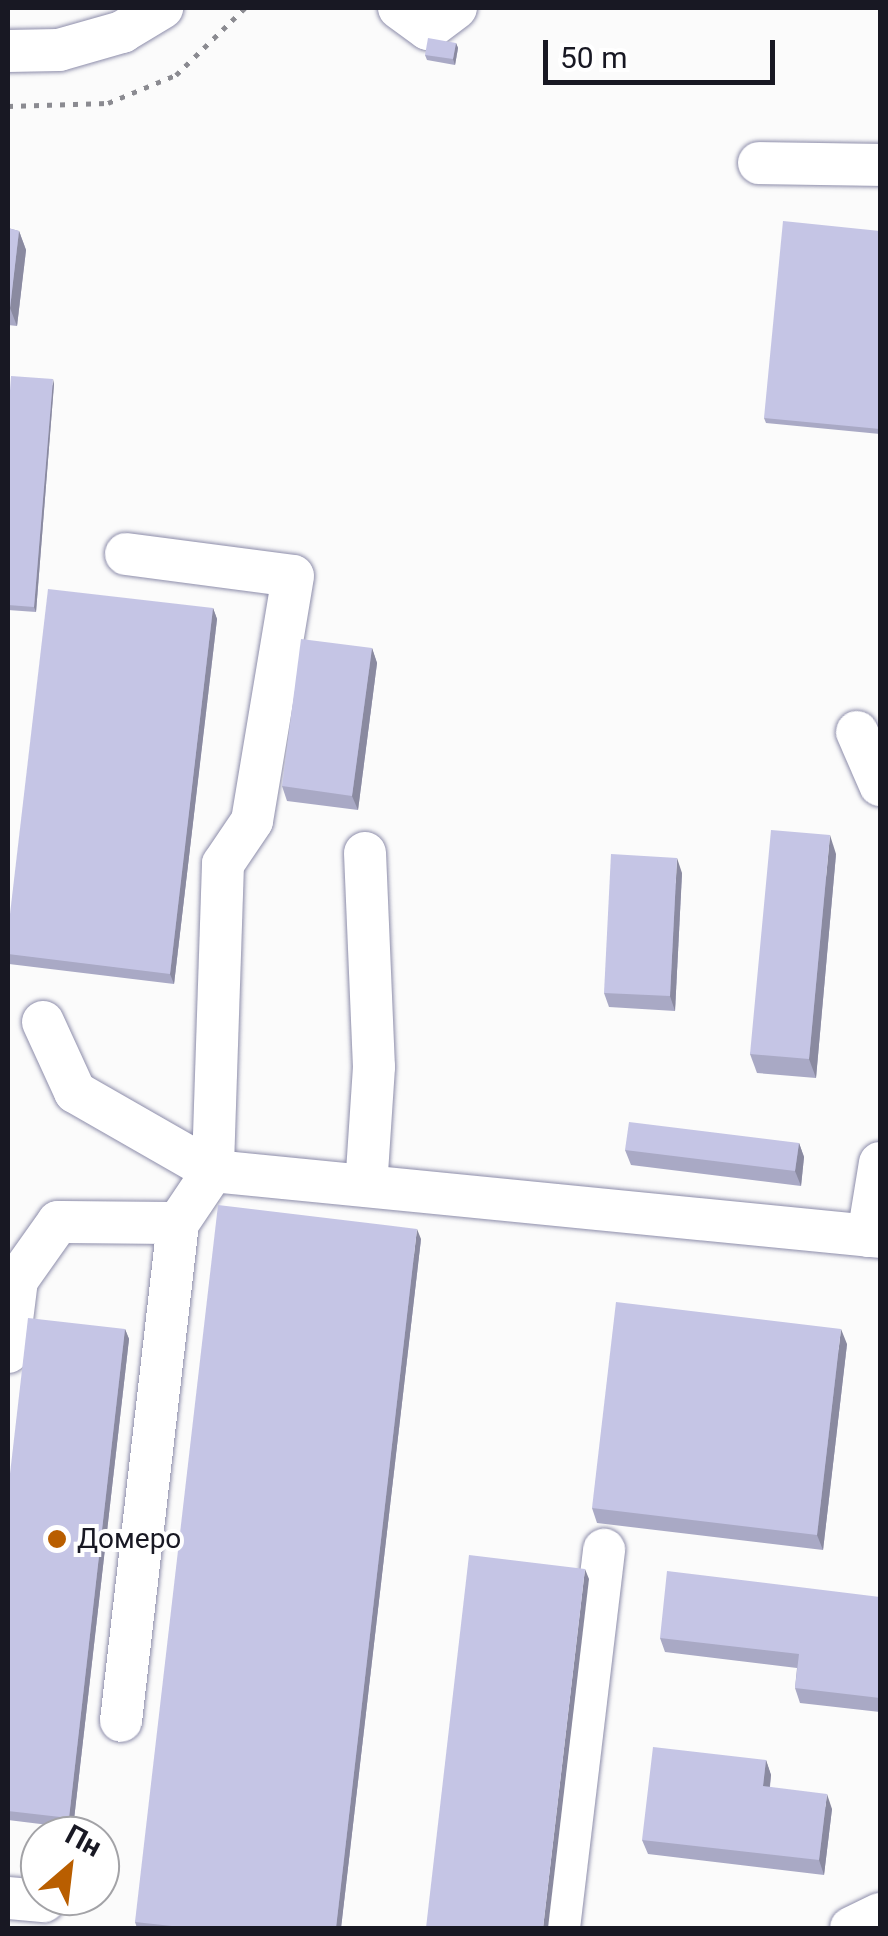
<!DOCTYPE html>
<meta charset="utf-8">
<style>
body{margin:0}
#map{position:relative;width:888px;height:1936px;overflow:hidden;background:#fbfbfb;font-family:Roboto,sans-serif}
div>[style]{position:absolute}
.path>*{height:5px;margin-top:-2.5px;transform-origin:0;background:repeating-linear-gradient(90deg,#8b8b91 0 5px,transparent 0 13px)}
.roads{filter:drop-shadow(0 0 2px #8d8daa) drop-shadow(0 0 2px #8d8daa)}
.minor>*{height:42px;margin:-21px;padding:0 21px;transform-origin:21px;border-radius:21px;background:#fff}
.wall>*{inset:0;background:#a9a9c5}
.shaded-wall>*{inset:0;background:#8a8aa0}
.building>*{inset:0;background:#c5c5e5}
.dots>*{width:28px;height:28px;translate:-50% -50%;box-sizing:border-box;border:5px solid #fff;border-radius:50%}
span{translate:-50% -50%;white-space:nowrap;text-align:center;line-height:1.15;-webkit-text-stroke:8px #fff;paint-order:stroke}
.poi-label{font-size:28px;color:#181823}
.left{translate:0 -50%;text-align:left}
.frame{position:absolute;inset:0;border:10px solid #181823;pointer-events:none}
.north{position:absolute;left:20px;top:1816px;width:100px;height:100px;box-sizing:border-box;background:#fff;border:2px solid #a3a3a7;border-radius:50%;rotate:28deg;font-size:28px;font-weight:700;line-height:40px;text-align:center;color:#181823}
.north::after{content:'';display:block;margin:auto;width:35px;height:45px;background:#b95e00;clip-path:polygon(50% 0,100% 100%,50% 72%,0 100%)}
.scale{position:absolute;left:543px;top:40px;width:232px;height:45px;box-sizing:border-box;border:5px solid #181823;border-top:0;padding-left:12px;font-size:30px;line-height:35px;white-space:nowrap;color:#181823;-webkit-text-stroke:8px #fff;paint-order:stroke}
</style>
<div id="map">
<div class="path">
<div style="left:8px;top:106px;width:100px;rotate:-1.7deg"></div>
<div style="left:108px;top:103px;width:74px;rotate:-22.4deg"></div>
<div style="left:176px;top:75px;width:96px;rotate:-44.2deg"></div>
</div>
<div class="roads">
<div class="minor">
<div style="left:399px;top:8px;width:36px;rotate:36deg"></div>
<div style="left:428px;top:29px;width:35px;rotate:-37deg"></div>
<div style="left:8px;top:51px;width:51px;rotate:-1.1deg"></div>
<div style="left:59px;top:50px;width:66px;rotate:-15.9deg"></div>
<div style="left:122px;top:32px;width:47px;rotate:-31deg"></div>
<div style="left:759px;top:163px;width:121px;rotate:0.9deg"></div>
<div style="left:126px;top:554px;width:168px;rotate:7.5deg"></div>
<div style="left:293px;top:576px;width:248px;rotate:99.5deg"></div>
<div style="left:252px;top:821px;width:52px;rotate:124deg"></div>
<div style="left:223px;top:864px;width:307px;rotate:91.9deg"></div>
<div style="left:213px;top:1171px;width:670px;rotate:5.65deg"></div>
<div style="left:857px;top:732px;width:58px;rotate:66.5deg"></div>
<div style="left:365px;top:853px;width:214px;rotate:87.6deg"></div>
<div style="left:374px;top:1067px;width:119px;rotate:93.8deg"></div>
<div style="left:43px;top:1022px;width:77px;rotate:65.4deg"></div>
<div style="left:75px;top:1092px;width:159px;rotate:29.8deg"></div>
<div style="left:213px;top:1171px;width:63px;rotate:123.9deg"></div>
<div style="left:178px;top:1223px;width:501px;rotate:96.53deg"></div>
<div style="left:868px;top:1236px;width:74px;rotate:-80.7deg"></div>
<div style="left:8px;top:1352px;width:73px;rotate:-82.9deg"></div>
<div style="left:17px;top:1280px;width:71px;rotate:-54.7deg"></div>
<div style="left:58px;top:1222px;width:120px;rotate:0.5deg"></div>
<div style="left:8px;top:1898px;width:36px;rotate:5deg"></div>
<div style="left:559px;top:1928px;width:381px;rotate:-83.2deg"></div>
<div style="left:851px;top:1928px;width:32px;rotate:-26deg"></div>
</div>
</div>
<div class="wall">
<div style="clip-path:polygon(456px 43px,458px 48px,455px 65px,427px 60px,425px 55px)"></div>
<div style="clip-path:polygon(8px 228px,19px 231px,26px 250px,17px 326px,8px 325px)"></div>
<div style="clip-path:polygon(880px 231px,880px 434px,766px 423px,764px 418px)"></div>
<div style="clip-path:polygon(54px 384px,36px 612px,8px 610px,8px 420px)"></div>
<div style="clip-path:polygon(213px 608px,217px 619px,174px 984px,9px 964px,8px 931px)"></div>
<div style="clip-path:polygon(372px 648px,377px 663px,358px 810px,287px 801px,282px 786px)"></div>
<div style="clip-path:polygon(836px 854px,816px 1078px,757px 1073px,750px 1054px)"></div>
<div style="clip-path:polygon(682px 873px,675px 1011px,609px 1007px,604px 993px)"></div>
<div style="clip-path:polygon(799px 1143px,804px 1157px,801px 1186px,631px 1165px,625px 1150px)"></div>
<div style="clip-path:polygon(421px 1239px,341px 1928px,137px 1928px,135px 1922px)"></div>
<div style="clip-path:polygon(125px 1329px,129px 1339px,73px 1828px,8px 1820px,8px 1491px)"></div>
<div style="clip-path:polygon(847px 1344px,823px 1550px,597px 1523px,592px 1508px)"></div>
<div style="clip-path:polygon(880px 1597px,880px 1712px,800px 1703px,795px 1688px,797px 1668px,665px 1652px,660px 1638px)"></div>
<div style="clip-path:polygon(766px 1760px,771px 1775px,770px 1787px,832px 1809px,824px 1875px,648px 1854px,642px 1840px)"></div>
</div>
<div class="shaded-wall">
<div style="clip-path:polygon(456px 43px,458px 48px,455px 65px,453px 59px)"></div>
<div style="clip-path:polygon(19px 231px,26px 250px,17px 326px,10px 308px)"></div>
<div style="clip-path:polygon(53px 379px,54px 384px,36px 612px,34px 607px)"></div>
<div style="clip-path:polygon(213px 608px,217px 619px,174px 984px,170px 974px)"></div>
<div style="clip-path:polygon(372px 648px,377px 663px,358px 810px,352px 796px)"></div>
<div style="clip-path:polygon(830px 835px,836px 854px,816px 1078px,809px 1059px)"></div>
<div style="clip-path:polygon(677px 858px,682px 873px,675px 1011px,670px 996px)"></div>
<div style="clip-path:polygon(799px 1143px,804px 1157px,801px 1186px,795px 1171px)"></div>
<div style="clip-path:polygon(417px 1229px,421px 1239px,341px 1928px,336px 1928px)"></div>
<div style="clip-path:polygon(125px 1329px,129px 1339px,73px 1828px,69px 1818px)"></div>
<div style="clip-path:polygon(841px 1329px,847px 1344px,823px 1550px,817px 1535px)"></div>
<div style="clip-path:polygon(585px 1569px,589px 1579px,548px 1928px,543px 1928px)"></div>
<div style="clip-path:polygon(766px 1760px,771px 1775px,768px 1801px,763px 1786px)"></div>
<div style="clip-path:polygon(827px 1794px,832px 1809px,824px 1875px,819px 1860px)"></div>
</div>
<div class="building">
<div style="clip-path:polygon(428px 38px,456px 43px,453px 59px,425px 55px)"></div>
<div style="clip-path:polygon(783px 221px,880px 231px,880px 429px,764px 418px)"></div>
<div style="clip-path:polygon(8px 228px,19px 231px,10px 308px,8px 307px)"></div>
<div style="clip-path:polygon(11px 376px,53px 379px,34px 607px,8px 605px,9px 559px,8px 559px,8px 420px)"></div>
<div style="clip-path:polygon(48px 589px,213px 608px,170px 974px,8px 954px,8px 931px)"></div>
<div style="clip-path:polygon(301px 639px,372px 648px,352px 796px,282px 786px)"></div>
<div style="clip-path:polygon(771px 830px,830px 835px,809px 1059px,750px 1054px)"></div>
<div style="clip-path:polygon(611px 854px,677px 858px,670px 996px,604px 993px)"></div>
<div style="clip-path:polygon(629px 1122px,799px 1143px,795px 1171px,625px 1150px)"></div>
<div style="clip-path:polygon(218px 1205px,417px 1229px,336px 1928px,190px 1928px,135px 1922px)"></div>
<div style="clip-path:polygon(616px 1302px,841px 1329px,817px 1535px,592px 1508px)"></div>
<div style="clip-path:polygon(28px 1318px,125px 1329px,69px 1818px,8px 1811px,8px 1491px)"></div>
<div style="clip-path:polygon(469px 1555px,585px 1569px,543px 1928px,426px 1928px)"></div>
<div style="clip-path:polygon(667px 1571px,880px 1597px,880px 1698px,795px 1688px,799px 1654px,660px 1638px)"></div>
<div style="clip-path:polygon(653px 1747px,766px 1760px,763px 1786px,827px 1794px,819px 1860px,642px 1840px)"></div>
</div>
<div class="dots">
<div style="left:57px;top:1539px;background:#b95e00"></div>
</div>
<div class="poi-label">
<span class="left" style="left:77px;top:1539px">Домеро</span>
</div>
<div class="frame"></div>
<div class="north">Пн</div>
<div class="scale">50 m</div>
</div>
